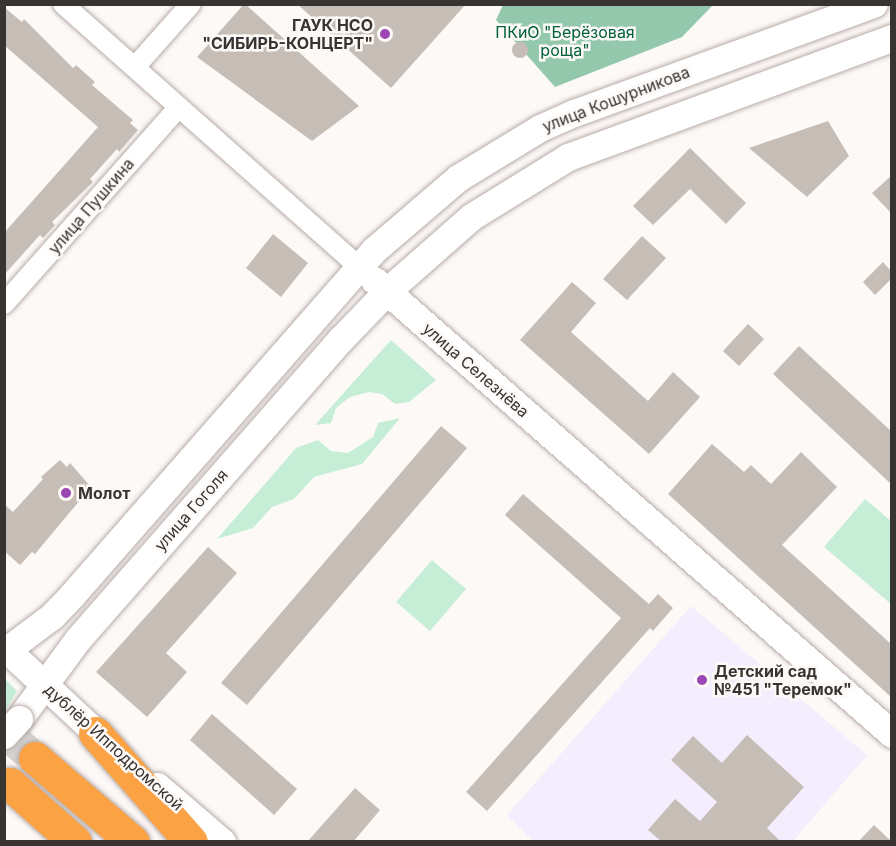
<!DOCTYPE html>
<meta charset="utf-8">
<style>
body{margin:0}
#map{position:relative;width:896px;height:846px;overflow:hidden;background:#fdf9f7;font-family:Inter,sans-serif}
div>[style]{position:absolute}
.education>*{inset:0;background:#f3edfe}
.green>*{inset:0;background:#c6eed7}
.forest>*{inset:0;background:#94c8ac}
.building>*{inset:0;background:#c6beb6}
.round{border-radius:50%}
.highway-tunnel>*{height:33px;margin-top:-16.5px;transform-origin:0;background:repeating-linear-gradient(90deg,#d6d2d0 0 33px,transparent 0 49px)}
.roads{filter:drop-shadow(0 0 2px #b7aca8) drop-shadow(0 0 2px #b7aca8)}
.street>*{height:20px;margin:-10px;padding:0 10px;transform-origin:10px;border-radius:10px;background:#fff}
.secondary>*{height:27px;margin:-13.5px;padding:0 13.5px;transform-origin:13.5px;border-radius:13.5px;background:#fff}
.highway>*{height:33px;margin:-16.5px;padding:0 16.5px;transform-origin:16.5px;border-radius:16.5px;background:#faa244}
.bridges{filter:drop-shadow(0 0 2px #b7aca8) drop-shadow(0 0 2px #b7aca8)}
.secondary-bridge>*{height:27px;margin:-13.5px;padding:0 13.5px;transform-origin:13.5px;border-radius:13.5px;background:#fff}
.dots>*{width:16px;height:16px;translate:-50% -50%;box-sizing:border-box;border:3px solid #fdf9f7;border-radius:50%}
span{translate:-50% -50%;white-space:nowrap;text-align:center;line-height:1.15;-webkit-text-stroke:5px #fdf9f7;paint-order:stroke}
.poi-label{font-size:16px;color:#383432;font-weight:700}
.right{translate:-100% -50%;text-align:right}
.left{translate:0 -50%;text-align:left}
.park-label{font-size:16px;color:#01613e}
.street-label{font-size:16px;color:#383432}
.frame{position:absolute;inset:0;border:6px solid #383432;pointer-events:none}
</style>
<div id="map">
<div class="education">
<div style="clip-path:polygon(691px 606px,867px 755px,793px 841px,533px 841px,507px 815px)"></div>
</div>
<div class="green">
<div style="clip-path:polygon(391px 340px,436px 380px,409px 402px,395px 404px,382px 394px,369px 392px,350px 397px,336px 408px,331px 423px,315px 425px)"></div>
<div style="clip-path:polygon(400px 418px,362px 464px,314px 477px,294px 499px,272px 507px,253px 528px,217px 539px,296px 448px,318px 440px,331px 451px,348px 453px,373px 437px,378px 423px)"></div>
<div style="clip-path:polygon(865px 499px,891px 521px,891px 604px,824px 547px)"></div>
<div style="clip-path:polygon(432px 560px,466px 589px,430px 631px,396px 602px)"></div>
<div style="clip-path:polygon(5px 679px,17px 691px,5px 711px)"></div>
</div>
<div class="forest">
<div style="clip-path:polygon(503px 5px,503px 4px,713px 5px,682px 37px,555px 87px,496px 20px)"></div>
</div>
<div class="building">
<div style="clip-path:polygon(244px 4px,245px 4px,359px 106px,312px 141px,197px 57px)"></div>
<div style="clip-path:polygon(297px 4px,466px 4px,391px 88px)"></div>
<div style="clip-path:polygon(4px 7px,22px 22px,24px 19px,73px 68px,76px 65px,95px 82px,92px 85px,133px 120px,130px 123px,138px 130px,119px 152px,117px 149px,90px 179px,93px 182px,52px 222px,55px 225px,43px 238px,40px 235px,4px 275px,4px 233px,98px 127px,4px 45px)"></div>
<div class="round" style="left:512px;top:42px;width:16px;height:16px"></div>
<div style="clip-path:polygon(828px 121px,849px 156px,807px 197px,749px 148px)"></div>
<div style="clip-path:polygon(690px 148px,746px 203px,726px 224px,690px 189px,653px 225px,633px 206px)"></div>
<div style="clip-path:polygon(891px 176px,891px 213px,872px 193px)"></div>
<div style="clip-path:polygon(273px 234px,308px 263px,281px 297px,246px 268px)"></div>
<div style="clip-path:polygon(642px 236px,666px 258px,627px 300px,603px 279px)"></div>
<div style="clip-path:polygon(883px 262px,891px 271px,891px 279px,875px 295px,863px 282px)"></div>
<div style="clip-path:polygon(572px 282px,596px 303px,571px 332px,648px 401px,673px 372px,700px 397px,649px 454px,520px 340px)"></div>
<div style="clip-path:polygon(748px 324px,764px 339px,739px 366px,723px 351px)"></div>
<div style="clip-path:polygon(799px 346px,891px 431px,891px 484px,773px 374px)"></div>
<div style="clip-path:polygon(441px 426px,467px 448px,247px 705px,221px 683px)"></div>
<div style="clip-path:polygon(712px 444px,744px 472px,751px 465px,771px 484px,801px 452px,837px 487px,782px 545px,891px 644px,891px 697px,668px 494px)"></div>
<div style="clip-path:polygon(60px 460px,67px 467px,70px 463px,91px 487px,35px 554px,32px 552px,20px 565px,4px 551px,4px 504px,13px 512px,43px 479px,41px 477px)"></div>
<div style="clip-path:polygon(523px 494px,649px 604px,658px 594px,673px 608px,653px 631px,650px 628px,487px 811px,466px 792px,621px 618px,505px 515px)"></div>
<div style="clip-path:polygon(208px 547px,237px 573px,166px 653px,187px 672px,147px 717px,96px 672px)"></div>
<div style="clip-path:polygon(212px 714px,297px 789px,274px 815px,190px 740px)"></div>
<div style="clip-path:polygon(747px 735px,804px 787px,767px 828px,781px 842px,662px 842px,648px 830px,675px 799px,700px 821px,717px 802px,671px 760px,693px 736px,722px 763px)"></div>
<div style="clip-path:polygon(355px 788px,380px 810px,353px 842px,307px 842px)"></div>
<div style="clip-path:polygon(874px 825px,891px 841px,891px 842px,858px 842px)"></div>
</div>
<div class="highway-tunnel">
<div style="left:4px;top:731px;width:41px;rotate:41.1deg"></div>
</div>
<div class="roads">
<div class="street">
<div style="left:63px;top:4px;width:396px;rotate:41.6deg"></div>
<div style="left:135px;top:67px;width:84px;rotate:-48.4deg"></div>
<div style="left:4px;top:304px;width:262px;rotate:-48.4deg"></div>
</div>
<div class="secondary">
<div style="left:374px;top:280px;width:689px;rotate:41.23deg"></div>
<div style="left:4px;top:647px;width:144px;rotate:43deg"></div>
<div style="left:4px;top:652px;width:60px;rotate:-36.9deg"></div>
<div style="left:52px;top:616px;width:29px;rotate:-46deg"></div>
<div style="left:72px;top:595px;width:459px;rotate:-48.8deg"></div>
<div style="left:374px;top:250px;width:111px;rotate:-40.6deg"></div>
<div style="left:458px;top:178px;width:96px;rotate:-31.4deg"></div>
<div style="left:540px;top:128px;width:37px;rotate:-24deg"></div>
<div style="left:574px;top:113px;width:319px;rotate:-20deg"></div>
<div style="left:19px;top:719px;width:99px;rotate:-53.6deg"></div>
<div style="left:78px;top:639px;width:399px;rotate:-48.8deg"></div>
<div style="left:341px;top:339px;width:65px;rotate:-46.2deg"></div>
<div style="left:386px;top:292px;width:113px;rotate:-41.4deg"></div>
<div style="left:471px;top:217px;width:114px;rotate:-31.7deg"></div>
<div style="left:568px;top:157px;width:345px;rotate:-20.2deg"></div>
<div style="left:157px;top:786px;width:86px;rotate:40.7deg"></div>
</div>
<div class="highway">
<div style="left:95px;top:733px;width:145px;rotate:48.6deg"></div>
<div style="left:35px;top:758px;width:129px;rotate:40.6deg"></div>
<div style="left:10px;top:784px;width:87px;rotate:41.7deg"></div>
</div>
</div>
<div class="bridges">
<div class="secondary-bridge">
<div style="left:4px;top:735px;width:22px;rotate:-47deg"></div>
</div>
</div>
<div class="dots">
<div style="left:385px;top:34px;background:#9b46b5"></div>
<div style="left:66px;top:493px;background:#9b46b5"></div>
<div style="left:702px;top:680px;background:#9b46b5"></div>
</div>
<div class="poi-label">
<span class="right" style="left:373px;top:34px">ГАУК НСО<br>"СИБИРЬ-КОНЦЕРТ"</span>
<span class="left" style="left:78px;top:493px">Молот</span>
<span class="left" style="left:714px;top:680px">Детский сад<br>№451 "Теремок"</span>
</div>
<div class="park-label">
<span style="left:565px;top:41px">ПКиО "Берёзовая<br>роща"</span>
</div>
<div class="street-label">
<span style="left:616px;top:99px;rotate:-21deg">улица Кошурникова</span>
<span style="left:91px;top:206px;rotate:-49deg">улица Пушкина</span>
<span style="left:476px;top:370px;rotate:41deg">улица Селезнёва</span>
<span style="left:191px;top:510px;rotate:-49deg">улица Гоголя</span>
<span style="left:114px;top:747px;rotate:42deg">дублёр Ипподромской</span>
</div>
<div class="frame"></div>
</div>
